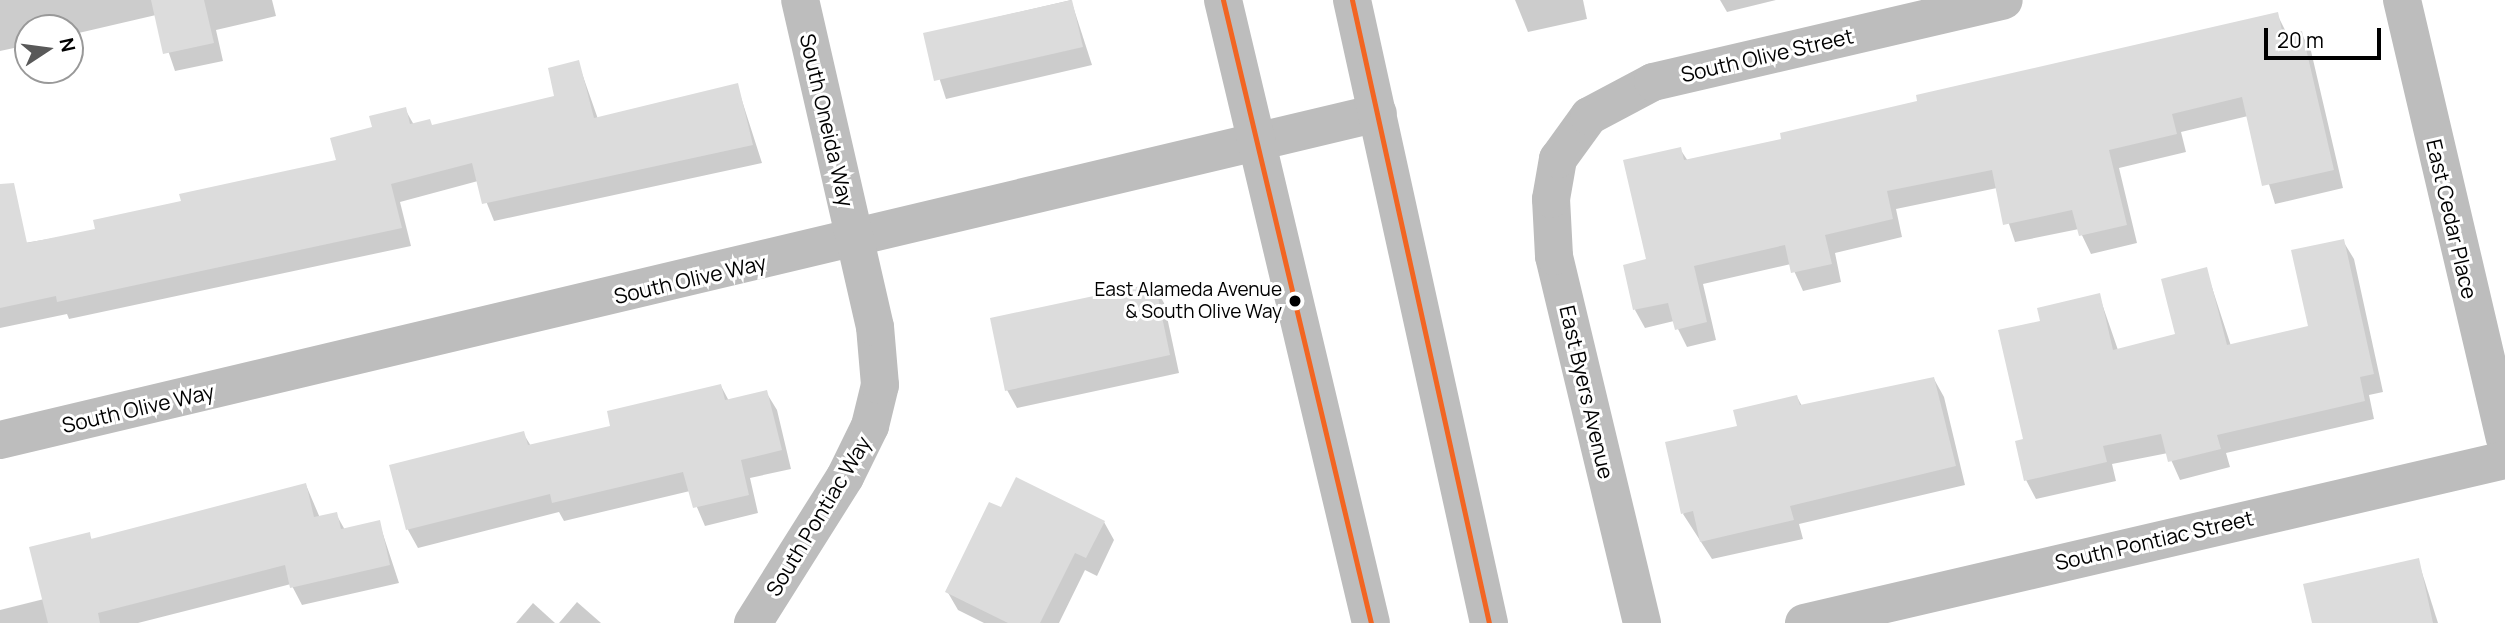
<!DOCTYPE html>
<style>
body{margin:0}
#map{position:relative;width:2505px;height:623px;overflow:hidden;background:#fff;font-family:Manrope,sans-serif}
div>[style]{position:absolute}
.shadow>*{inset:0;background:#0003}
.building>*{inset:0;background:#dcdcdc}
.minor>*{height:38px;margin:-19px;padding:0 19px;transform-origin:19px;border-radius:19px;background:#bdbdbd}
.major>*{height:38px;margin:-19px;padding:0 19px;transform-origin:19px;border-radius:19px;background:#bdbdbd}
.bus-1>*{height:5px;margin:-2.5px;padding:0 2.5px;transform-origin:2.5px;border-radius:2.5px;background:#f26522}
.dots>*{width:19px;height:19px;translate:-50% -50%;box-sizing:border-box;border:4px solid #fff;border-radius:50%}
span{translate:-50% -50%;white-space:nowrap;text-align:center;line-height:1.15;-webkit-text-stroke:6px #fff;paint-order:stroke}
.bus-label{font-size:19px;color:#000}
.right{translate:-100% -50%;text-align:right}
.street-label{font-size:21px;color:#000}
.north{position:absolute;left:14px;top:14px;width:70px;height:70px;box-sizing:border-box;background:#fff;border:2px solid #999;border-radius:50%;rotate:77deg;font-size:19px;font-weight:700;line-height:28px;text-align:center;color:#000}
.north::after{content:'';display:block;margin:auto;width:24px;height:32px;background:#595959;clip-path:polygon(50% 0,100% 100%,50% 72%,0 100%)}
.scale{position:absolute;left:2264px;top:28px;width:117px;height:32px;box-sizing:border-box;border:4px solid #000;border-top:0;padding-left:9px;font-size:21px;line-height:24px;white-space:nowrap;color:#000;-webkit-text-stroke:5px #fff;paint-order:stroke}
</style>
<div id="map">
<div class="shadow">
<div style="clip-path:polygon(0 0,272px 0,276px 16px,216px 30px,223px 61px,175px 71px,156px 15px,70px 35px,70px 28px,28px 28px,28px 45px,0 51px)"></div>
<div style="clip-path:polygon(1071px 0,1092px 65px,946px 99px,925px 34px)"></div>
<div style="clip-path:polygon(1515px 0,1583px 0,1587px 19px,1528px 32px)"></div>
<div style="clip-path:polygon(1720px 0,1776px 0,1727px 12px)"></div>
<div style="clip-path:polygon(2277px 14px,2288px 36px,2301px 33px,2311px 51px,2343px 188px,2275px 204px,2248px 116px,2181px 132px,2186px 152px,2119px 168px,2137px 243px,2091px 254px,2079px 229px,2015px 242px,1997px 188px,1896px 209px,1902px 237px,1835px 253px,1841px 282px,1803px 291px,1791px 264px,1703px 284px,1716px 340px,1687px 347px,1674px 321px,1645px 328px,1635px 310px,1680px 149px,1688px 161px,1783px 140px)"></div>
<div style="clip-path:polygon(578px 62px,598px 119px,737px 85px,762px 163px,494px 221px,478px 181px,400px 202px,411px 246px,69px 319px,67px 314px,0 328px,0 247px,97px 231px,338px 161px,405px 109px,414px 125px,433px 127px,557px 97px)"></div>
<div style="clip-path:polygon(2343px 241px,2354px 259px,2383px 392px,2369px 395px,2374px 419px,2226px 453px,2230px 467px,2180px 480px,2168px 453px,2112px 464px,2116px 481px,2036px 499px,2026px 480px,2025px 440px,2042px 322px,2099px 295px,2118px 350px,2177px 335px,2206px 269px,2231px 346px,2310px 327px)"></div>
<div style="clip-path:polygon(1154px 285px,1164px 303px,1179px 373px,1017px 408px,1007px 390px)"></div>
<div style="clip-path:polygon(1934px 379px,1944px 397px,1965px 485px,1799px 524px,1803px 539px,1712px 559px,1683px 514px,1739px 427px,1797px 397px,1802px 406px)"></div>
<div style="clip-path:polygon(721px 386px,729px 401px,766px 392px,777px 410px,791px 469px,750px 478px,758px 513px,705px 526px,690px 491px,564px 521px,559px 512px,418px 548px,408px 530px,392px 466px,523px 433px,531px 446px,612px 427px)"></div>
<div style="clip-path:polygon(306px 485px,320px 518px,336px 514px,345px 530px,379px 522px,399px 583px,302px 605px,291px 584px,138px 623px,0 623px,0 610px,44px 599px,89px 534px,92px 540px)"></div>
<div style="clip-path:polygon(1104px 522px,1114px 540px,1097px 576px,1085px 570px,1059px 623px,984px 623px,958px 610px,947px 591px)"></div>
<div style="clip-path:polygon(2418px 560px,2438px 623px,2313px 623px)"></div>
<div style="clip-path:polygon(577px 602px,601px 623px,559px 623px)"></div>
<div style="clip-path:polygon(533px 603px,555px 623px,516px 623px)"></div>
</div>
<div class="building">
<div style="clip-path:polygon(151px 0,204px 0,214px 43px,163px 54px)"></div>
<div style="clip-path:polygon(1072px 0,1083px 47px,934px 81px,923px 33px)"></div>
<div style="clip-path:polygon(2278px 12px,2283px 35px,2302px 31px,2334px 170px,2262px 186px,2242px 97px,2172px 114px,2177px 134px,2109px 150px,2127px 225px,2079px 236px,2072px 210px,2003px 225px,1992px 170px,1887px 191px,1893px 219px,1825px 235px,1832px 264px,1791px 273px,1785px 245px,1694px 266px,1707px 322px,1675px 330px,1668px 303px,1633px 310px,1623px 265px,1646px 259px,1623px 160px,1681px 147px,1684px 160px,1781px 139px,1780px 133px,1917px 101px,1916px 95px)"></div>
<div style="clip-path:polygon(579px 60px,594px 118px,738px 83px,753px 145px,482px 204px,472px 163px,391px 184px,402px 228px,57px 302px,56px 296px,0 308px,0 184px,14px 183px,27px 243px,95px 229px,93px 220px,181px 201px,179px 194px,336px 160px,330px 138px,372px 127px,369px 116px,406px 107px,410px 124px,430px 119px,432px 125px,554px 96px,548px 68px)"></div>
<div style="clip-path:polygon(2344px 239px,2374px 374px,2360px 377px,2365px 401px,2217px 435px,2221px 449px,2168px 462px,2161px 434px,2103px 446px,2107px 462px,2024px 481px,2015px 441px,2023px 439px,1998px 330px,2040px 321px,2037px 308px,2100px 293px,2113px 350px,2175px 334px,2161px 279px,2207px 267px,2227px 345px,2308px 326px,2291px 250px)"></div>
<div style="clip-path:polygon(1155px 283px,1170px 355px,1005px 391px,990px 318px)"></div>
<div style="clip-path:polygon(1934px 377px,1956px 466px,1790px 506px,1794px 520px,1700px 542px,1693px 511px,1681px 514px,1665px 442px,1737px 426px,1733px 410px,1797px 395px,1800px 405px)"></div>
<div style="clip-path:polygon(721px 384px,725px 400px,767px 390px,782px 450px,741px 460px,749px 495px,693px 508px,683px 472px,552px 503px,550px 494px,406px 530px,389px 465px,524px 431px,528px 445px,610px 426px,607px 411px)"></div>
<div style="clip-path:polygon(1016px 477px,1105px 521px,1086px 558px,1075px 553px,1040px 623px,1008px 623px,945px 592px,989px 502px,1001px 507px)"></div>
<div style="clip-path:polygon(306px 483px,314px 517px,337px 512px,341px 529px,380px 520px,390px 565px,290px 588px,285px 565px,98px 613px,100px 623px,48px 623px,29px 547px,90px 532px,91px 539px)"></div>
<div style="clip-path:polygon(2419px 558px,2433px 623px,2312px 623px,2303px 584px)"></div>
</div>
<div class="minor">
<div style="left:2402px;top:0;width:450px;rotate:76.8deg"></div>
<div style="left:0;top:440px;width:1416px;rotate:-13.35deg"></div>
<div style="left:753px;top:623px;width:173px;rotate:-57.8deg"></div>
<div style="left:845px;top:477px;width:57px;rotate:-63.9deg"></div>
<div style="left:870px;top:426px;width:42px;rotate:-76.3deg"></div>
<div style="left:880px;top:385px;width:58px;rotate:-94.9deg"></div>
<div style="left:875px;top:327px;width:335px;rotate:-102.9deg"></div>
<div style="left:1642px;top:623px;width:377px;rotate:-103.5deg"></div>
<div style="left:1554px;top:256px;width:57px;rotate:-93deg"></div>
<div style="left:1551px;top:199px;width:41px;rotate:-80.1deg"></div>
<div style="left:1558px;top:159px;width:53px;rotate:-54.2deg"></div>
<div style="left:1589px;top:116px;width:72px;rotate:-28deg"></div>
<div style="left:1653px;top:82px;width:360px;rotate:-13.1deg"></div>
<div style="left:1804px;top:623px;width:720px;rotate:-13.09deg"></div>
</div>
<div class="major">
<div style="left:1223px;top:0;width:640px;rotate:76.64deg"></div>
<div style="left:1352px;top:0;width:638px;rotate:77.6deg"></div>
</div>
<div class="bus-1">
<div style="left:1223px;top:0;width:640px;rotate:76.64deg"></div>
<div style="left:1352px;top:0;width:638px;rotate:77.6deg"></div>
</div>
<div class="dots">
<div style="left:1295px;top:301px;background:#000"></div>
</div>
<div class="bus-label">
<span class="right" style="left:1282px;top:301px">East Alameda Avenue<br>&amp; South Olive Way</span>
</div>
<div class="street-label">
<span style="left:1767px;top:55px;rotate:-13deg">South Olive Street</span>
<span style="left:827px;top:120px;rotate:77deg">South Oneida Way</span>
<span style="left:2452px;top:219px;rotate:77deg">East Cedar Place</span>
<span style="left:690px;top:279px;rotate:-13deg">South Olive Way</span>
<span style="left:1587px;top:392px;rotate:77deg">East Byers Avenue</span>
<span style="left:138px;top:408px;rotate:-13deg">South Olive Way</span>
<span style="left:818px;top:516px;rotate:-59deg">South Pontiac Way</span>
<span style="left:2154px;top:540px;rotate:-13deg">South Pontiac Street</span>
</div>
<div class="north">N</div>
<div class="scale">20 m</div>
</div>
